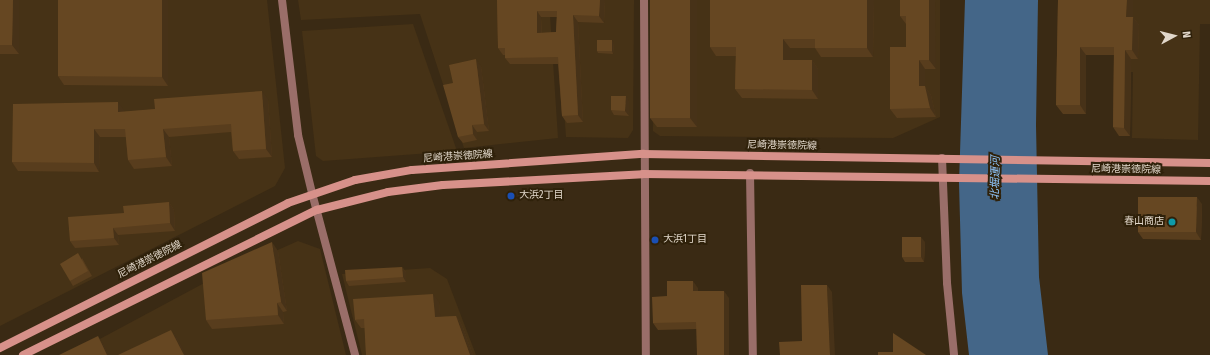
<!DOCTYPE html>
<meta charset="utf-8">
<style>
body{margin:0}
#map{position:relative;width:1210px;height:355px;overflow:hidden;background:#3a2a14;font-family:"Fira Sans Condensed","Noto Sans JP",sans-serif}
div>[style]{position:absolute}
.built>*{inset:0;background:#463216}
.water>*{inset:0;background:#468}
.minor>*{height:8px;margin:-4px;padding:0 4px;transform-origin:4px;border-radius:4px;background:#9a6e69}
.tertiary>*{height:8px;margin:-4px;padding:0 4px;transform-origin:4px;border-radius:4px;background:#9a6e69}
.secondary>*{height:8px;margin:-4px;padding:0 4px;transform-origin:4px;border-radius:4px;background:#d7918a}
.wall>*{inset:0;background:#583d1d}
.shaded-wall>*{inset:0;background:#473218}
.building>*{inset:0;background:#664722}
.dots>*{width:11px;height:11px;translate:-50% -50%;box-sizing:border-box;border:2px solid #2f210a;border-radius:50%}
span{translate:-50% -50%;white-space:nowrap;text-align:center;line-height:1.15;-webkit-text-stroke:4px #2f210a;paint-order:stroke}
.street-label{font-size:10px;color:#e1d7ca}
.poi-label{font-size:10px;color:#e1d7ca}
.left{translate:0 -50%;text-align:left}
.right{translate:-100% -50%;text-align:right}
.water-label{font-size:11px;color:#8fc6fd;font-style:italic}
.north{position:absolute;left:1154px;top:16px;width:40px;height:40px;-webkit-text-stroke:3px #2f210a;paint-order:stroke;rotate:83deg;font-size:11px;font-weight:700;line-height:16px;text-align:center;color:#e1d7ca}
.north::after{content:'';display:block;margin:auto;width:14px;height:18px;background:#e1d7ca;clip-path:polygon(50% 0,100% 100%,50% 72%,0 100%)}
</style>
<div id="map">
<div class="built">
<div style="clip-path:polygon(0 0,267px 0,285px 168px,275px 186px,0 326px)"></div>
<div style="clip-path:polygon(298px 0,549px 0,558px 138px,464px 148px,420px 14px,301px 20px)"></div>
<div style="clip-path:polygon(556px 0,634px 0,633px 130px,628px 138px,566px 137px)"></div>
<div style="clip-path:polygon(654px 0,940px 0,940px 117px,893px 138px,660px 136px,653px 131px)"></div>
<div style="clip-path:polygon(1060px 0,1210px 0,1210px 24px,1200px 24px,1198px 140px,1132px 138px,1133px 72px,1119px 72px,1120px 24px)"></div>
<div style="clip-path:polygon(413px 24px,457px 151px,323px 161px,316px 156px,302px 31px)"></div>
<div style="clip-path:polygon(298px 241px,320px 249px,346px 355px,70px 355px,208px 281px)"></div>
<div style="clip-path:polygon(430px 268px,447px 279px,476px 355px,362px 355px,342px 274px)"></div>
</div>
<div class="water">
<div style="clip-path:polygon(965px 0,1038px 0,1036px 125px,1039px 277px,1048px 355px,969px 355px,962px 293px,959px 183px)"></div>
</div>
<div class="minor">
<div style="left:942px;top:158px;width:125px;rotate:87.7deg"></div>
<div style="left:947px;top:283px;width:72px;rotate:84.4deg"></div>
<div style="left:750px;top:173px;width:182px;rotate:89.1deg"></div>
<div style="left:312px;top:193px;width:168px;rotate:75.1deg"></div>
</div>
<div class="tertiary">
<div style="left:282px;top:0;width:136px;rotate:83.2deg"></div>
<div style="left:298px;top:135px;width:60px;rotate:76.4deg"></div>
<div style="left:644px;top:0;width:355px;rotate:89.7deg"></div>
</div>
<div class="secondary">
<div style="left:0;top:348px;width:322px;rotate:-26.7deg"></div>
<div style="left:288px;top:203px;width:71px;rotate:-18.9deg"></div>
<div style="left:355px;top:180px;width:58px;rotate:-10deg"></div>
<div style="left:412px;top:170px;width:232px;rotate:-4deg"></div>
<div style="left:643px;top:154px;width:567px;rotate:0.91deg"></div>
<div style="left:23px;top:355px;width:328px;rotate:-26.3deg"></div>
<div style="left:317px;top:210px;width:73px;rotate:-14.2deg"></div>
<div style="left:388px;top:192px;width:55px;rotate:-7.3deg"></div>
<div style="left:443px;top:185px;width:200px;rotate:-3.1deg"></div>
<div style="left:643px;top:174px;width:567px;rotate:0.71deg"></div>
</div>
<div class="wall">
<div style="clip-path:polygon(0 0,19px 0,19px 54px,0 54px)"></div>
<div style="clip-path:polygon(168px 0,168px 86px,64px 85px,58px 76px)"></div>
<div style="clip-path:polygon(evenodd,497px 0,605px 0,604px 23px,578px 22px,583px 122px,567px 123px,562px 116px,558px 64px,510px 64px,505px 58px,505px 55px,503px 55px,498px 48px,497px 0,541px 17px,557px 17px,556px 32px,542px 33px,541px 17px)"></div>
<div style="clip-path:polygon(650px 0,697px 0,697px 127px,657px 127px,650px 118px)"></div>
<div style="clip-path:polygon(710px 0,874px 0,873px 57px,821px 57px,815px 48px,790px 48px,790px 60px,812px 60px,818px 69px,818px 99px,742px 98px,735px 89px,736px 56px,716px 56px,710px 47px)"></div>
<div style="clip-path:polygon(900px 0,936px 69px,925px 69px,925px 87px,931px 95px,936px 117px,897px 118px,890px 109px,906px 47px,906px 24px,900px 16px)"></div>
<div style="clip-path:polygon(1058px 0,1133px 17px,1139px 25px,1138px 59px,1131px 59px,1130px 136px,1119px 136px,1113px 127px,1114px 55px,1086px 55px,1086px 114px,1063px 114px,1056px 105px)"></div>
<div style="clip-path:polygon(614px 43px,613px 54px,598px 53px,597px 51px)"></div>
<div style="clip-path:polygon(481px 66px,489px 131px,477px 132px,477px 140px,463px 143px,458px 137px,453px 83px)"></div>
<div style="clip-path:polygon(268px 99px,272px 157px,239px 159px,233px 151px,231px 132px,169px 137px,172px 166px,134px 169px,128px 160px,126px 137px,100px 137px,99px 172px,18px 171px,12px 162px,124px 110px,124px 112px)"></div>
<div style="clip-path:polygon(629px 101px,629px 116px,614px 115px,611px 110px)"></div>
<div style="clip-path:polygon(169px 202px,174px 210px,175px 231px,118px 235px,119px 245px,75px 248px,70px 241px,124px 213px)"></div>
<div style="clip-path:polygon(1202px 204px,1201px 240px,1143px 239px,1138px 232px)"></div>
<div style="clip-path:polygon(925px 242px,924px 262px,905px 262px,902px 257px)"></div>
<div style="clip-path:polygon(278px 251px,287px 311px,283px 312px,284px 324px,212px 329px,206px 320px)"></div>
<div style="clip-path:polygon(82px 258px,92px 276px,73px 286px,70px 281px)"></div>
<div style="clip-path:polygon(402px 267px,406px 272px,406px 282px,349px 286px,346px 281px)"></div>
<div style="clip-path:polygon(698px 288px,698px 291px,729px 298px,697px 329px,658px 330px,653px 323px,667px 296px)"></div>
<div style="clip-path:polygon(439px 302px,440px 317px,456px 316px,462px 325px,473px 355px,366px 355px,365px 328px,361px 328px,355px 320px)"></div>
</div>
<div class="shaded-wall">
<div style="clip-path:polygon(13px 0,19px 0,19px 54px,12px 45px)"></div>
<div style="clip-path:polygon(162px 0,168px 0,168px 86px,162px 77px)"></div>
<div style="clip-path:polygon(600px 0,605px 0,604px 23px,599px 16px)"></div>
<div style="clip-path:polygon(690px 0,697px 0,697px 127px,690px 118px)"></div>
<div style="clip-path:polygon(867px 0,874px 0,873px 57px,867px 48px)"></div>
<div style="clip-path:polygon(929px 0,935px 0,936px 69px,929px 60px)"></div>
<div style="clip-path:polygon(1127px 0,1133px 0,1133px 17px,1139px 25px,1138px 59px,1132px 50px,1126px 17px)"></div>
<div style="clip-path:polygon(537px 11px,541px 17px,542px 40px,537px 33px)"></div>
<div style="clip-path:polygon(573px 15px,578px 22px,583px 122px,578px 115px)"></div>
<div style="clip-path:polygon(783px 39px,790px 48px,790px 69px,783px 60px)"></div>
<div style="clip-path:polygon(612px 40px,614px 43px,613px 54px,612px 51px)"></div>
<div style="clip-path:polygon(1080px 47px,1086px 55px,1086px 114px,1080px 105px)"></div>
<div style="clip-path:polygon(1125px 50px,1131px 59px,1130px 136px,1124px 128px)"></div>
<div style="clip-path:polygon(476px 59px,481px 66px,489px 131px,484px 124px)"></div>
<div style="clip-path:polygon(812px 60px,818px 69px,818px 99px,812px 90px)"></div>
<div style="clip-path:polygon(919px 60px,925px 69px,925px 87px,931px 95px,936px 117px,930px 108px,919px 86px)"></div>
<div style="clip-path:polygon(262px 91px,268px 99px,272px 157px,266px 149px)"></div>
<div style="clip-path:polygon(626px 96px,629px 101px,629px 116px,625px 111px)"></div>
<div style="clip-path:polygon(118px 102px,124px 110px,124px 121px,118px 112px)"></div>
<div style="clip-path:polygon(472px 125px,477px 132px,477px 140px,473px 134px)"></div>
<div style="clip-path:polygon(94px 129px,100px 137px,99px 172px,94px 163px)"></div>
<div style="clip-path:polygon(163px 129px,169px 137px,172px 166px,166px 157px)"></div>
<div style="clip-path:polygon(1197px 197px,1202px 204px,1201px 240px,1196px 232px)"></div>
<div style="clip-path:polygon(169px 202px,174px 210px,175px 231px,170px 223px)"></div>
<div style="clip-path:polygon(113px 228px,118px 235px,119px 245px,114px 238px)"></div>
<div style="clip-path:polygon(921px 237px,925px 242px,924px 262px,921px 257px)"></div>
<div style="clip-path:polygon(272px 242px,278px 251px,287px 311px,281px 302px)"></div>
<div style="clip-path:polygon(402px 267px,406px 272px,406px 282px,403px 277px)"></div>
<div style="clip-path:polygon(693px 281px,698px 288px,698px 298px,693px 291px)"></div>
<div style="clip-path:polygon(827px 285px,832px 292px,835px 355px,830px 355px)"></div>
<div style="clip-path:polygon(724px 291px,729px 298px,729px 355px,724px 355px)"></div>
<div style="clip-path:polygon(433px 294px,439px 302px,441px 326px,435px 317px)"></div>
<div style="clip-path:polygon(277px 303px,283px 312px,284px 324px,278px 315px)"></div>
<div style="clip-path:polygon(456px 316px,462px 325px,473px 355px,470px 355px)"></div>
<div style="clip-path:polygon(171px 330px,178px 339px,186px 355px,184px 355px)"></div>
<div style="clip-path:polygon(98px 336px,104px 345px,109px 355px,107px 355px)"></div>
</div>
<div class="building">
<div style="clip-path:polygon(0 0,13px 0,12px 45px,0 45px)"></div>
<div style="clip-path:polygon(58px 0,162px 0,162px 77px,58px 76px)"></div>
<div style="clip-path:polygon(evenodd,497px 0,600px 0,599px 16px,573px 15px,578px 115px,562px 116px,558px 57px,505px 58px,505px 48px,498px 48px,497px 0,537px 11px,557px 11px,556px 32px,537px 33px,537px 11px)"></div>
<div style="clip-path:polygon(650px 0,690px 0,690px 118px,650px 118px)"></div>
<div style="clip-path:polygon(710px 0,867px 0,867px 48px,815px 48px,815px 39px,783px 39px,783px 60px,812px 60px,812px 90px,735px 89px,736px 47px,710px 47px)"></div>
<div style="clip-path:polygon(900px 0,929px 0,929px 60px,919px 60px,919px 86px,925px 86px,930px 108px,890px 109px,890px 47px,906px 47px,906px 16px,900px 16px)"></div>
<div style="clip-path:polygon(1058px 0,1127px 0,1126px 17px,1133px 17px,1132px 50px,1125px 50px,1124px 128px,1113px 127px,1114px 47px,1080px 47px,1080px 105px,1056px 105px)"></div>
<div style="clip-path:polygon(597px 40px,612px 40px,612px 51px,597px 51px)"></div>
<div style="clip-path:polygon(476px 59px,484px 124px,472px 125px,473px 134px,458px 137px,443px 85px,453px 83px,449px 65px)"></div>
<div style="clip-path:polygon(262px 91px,266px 149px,233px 151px,231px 124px,163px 129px,166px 157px,128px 160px,125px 129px,94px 129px,94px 163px,12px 162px,13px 104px,118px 102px,118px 112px,155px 109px,154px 99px)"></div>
<div style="clip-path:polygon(611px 96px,626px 96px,625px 111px,611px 110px)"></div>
<div style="clip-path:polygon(1138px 197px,1197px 197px,1196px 232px,1138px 232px)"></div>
<div style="clip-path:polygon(169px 202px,170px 223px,113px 228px,114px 238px,70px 241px,68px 217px,124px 213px,123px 206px)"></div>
<div style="clip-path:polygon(902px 237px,921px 237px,921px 257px,902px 257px)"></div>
<div style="clip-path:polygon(272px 242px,281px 302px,277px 303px,278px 315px,206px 320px,202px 273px)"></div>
<div style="clip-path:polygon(78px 253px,88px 271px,70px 281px,60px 264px)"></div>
<div style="clip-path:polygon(402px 267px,403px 277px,346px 281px,345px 270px)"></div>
<div style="clip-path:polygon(667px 281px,693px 281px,693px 291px,724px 291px,724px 355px,697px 355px,696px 322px,653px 323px,652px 297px,667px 296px)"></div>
<div style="clip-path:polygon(801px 285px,827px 285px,830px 355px,780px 355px,779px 342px,802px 341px)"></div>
<div style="clip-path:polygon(433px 294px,435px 317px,456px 316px,470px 355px,366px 355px,364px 319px,355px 320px,353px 299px)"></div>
<div style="clip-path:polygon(171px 330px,184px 355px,118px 355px)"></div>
<div style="clip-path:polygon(893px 333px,926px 355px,878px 355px,878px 352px,893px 352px)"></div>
<div style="clip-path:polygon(98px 336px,107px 355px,59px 355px)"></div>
</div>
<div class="dots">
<div style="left:511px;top:196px;background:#1a4fb4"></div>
<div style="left:1172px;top:222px;background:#0f9aa8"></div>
<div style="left:655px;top:240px;background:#1a4fb4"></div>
</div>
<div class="street-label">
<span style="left:782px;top:146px;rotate:1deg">尼崎港崇徳院線</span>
<span style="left:458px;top:157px;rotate:-4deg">尼崎港崇徳院線</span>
<span style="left:1126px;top:170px;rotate:1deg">尼崎港崇徳院線</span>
<span style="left:150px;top:260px;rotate:-27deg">尼崎港崇徳院線</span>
</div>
<div class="poi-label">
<span class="left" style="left:519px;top:196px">大浜2丁目</span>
<span class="right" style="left:1164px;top:222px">春山商店</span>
<span class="left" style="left:663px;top:240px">大浜1丁目</span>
</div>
<div class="water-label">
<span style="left:996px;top:178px;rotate:-89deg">北堀運河</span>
</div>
<div class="north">N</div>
</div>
